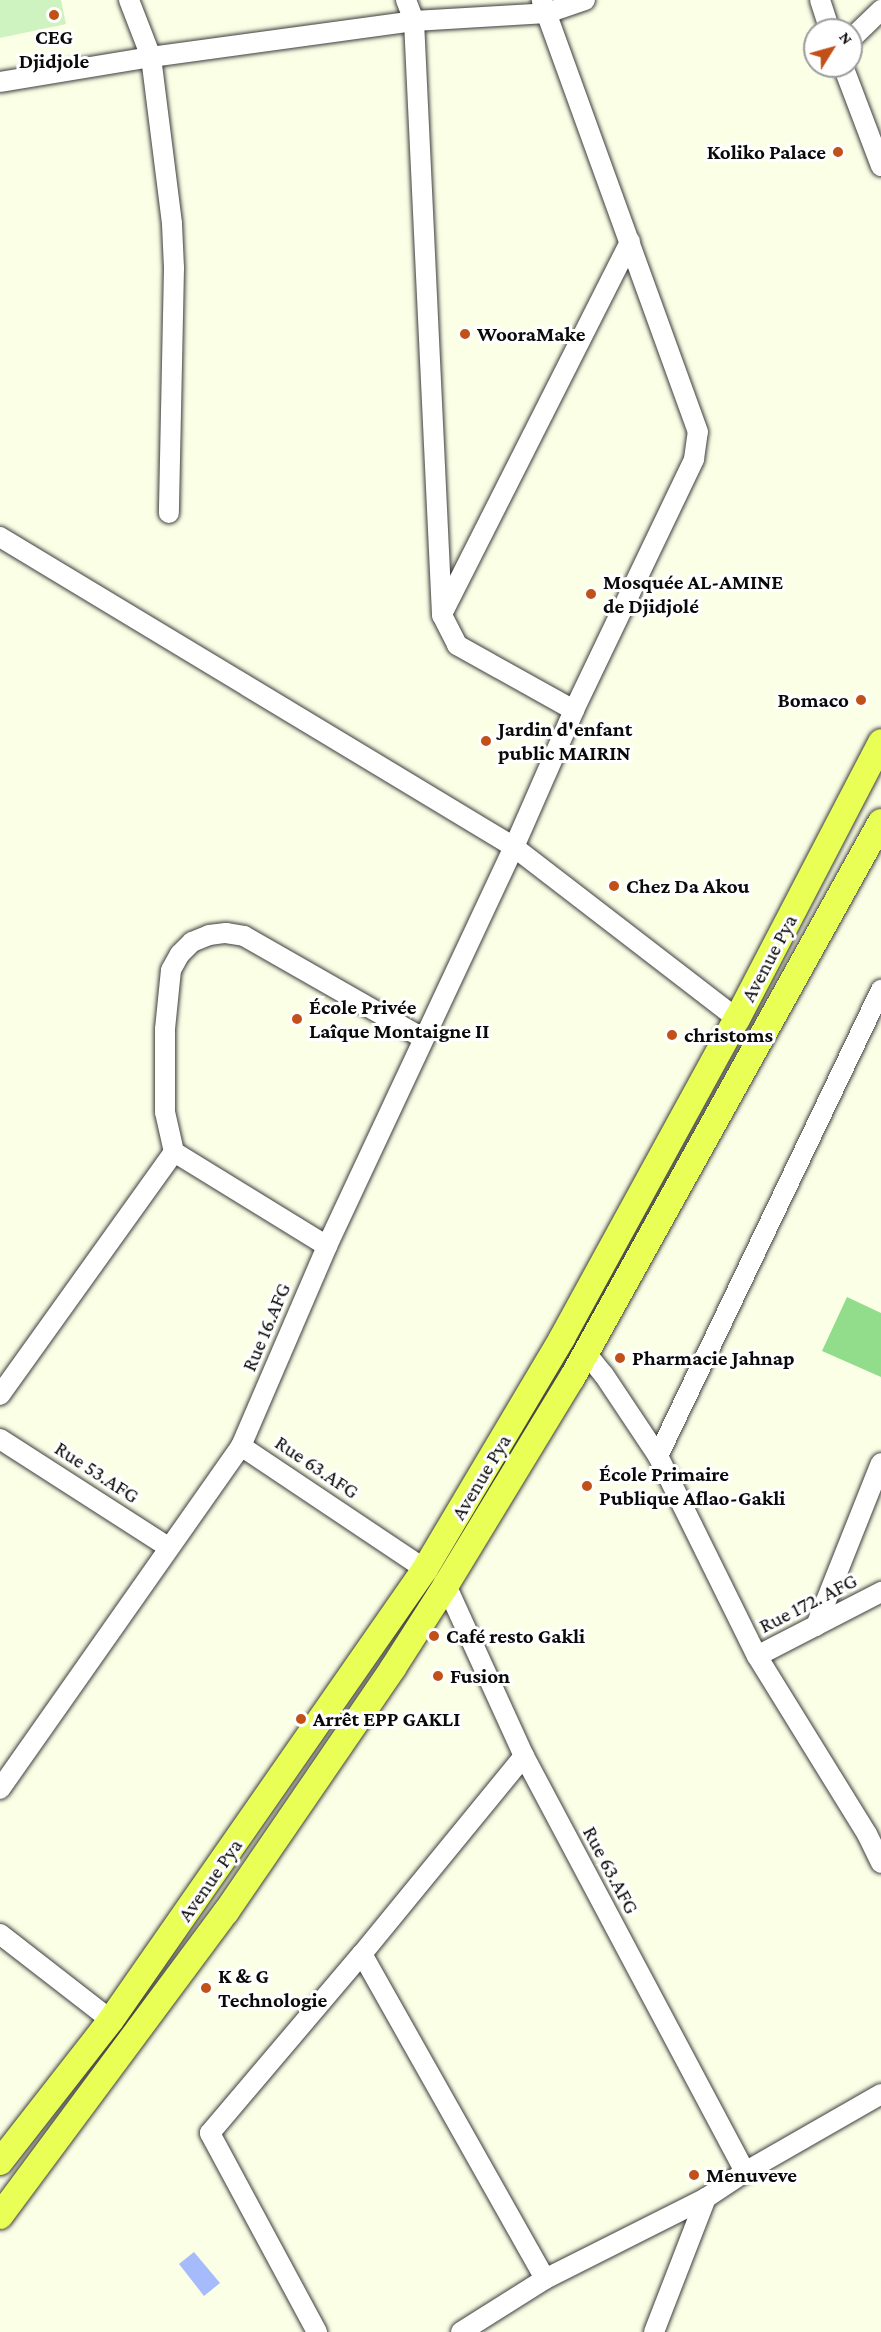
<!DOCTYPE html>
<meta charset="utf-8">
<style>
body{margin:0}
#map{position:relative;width:881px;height:2332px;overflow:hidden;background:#fbffe6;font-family:"Crimson Pro",serif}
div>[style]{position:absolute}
.forest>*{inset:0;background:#92dd8c}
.pitch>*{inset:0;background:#cef2c0}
.water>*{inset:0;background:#a6bbfb}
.roads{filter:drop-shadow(0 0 2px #3d3d3d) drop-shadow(0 0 2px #3d3d3d)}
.minor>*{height:20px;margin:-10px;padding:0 10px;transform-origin:10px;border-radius:10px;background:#fff}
.major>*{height:26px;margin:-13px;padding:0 13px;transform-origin:13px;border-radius:13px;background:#e9ff56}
.dots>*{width:16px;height:16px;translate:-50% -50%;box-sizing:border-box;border:3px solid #fff;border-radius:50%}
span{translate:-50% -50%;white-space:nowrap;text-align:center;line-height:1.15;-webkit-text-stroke:6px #fff;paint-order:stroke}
.poi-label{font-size:21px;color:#0a0a0a;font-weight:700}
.right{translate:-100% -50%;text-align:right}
.left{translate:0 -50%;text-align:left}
.street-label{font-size:21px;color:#0a0a0a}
.north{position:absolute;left:803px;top:18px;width:60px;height:60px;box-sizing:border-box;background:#fff;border:2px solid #9d9d9d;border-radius:50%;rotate:53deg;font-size:16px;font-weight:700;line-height:24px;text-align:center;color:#0a0a0a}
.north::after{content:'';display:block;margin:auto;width:21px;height:27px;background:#c25119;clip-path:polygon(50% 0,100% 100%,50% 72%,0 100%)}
</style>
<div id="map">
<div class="forest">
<div style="clip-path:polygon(847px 1297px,881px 1313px,881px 1377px,822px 1351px)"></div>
</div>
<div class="pitch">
<div style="clip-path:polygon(0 0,61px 0,66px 24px,0 38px)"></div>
</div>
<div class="water">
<div style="clip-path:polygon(194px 2252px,220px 2283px,204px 2296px,179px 2264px)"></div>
</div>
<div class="roads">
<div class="minor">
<div style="left:129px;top:0;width:61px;rotate:68.9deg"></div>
<div style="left:151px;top:57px;width:168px;rotate:82.8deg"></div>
<div style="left:172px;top:224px;width:44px;rotate:87.4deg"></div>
<div style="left:174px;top:268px;width:245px;rotate:91.2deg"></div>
<div style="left:406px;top:0;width:22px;rotate:69deg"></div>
<div style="left:414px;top:21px;width:595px;rotate:87.3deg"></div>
<div style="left:442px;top:615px;width:34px;rotate:63deg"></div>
<div style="left:457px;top:645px;width:134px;rotate:29.1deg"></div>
<div style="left:820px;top:0;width:32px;rotate:72deg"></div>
<div style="left:851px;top:39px;width:42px;rotate:-44deg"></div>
<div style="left:843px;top:66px;width:107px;rotate:69.2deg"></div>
<div style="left:0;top:82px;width:153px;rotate:-9.4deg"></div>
<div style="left:151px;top:57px;width:265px;rotate:-7.8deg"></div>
<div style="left:414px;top:21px;width:133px;rotate:-3.4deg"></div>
<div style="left:547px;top:13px;width:40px;rotate:-18.9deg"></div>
<div style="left:0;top:537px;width:600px;rotate:31.09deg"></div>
<div style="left:514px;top:847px;width:282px;rotate:37.6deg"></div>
<div style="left:443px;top:612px;width:415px;rotate:-63.2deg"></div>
<div style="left:327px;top:1246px;width:180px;rotate:-148.4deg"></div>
<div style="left:174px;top:1152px;width:41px;rotate:-102.7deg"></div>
<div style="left:165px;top:1112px;width:83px;rotate:-90deg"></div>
<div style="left:165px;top:1029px;width:59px;rotate:-84.2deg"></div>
<div style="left:171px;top:970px;width:18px;rotate:-61deg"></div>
<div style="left:180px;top:954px;width:17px;rotate:-45deg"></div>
<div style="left:192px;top:942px;width:18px;rotate:-22deg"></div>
<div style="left:209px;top:935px;width:17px;rotate:-7deg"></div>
<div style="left:226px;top:933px;width:18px;rotate:9deg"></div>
<div style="left:244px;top:936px;width:206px;rotate:29.7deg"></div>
<div style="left:586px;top:1353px;width:28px;rotate:51deg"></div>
<div style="left:604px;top:1375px;width:97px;rotate:56.3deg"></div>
<div style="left:658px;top:1456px;width:223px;rotate:63.7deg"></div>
<div style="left:757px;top:1656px;width:209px;rotate:58.3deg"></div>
<div style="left:867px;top:1834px;width:32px;rotate:64deg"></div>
<div style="left:0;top:1395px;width:299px;rotate:-54.4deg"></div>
<div style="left:0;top:1439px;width:200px;rotate:32.7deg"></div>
<div style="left:241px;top:1446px;width:221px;rotate:33.8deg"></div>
<div style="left:658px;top:1456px;width:517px;rotate:-64.43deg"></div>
<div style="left:446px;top:1585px;width:188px;rotate:65.5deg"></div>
<div style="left:524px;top:1756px;width:471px;rotate:62deg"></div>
<div style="left:816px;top:1626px;width:175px;rotate:-68.3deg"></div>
<div style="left:757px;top:1656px;width:140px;rotate:-27.3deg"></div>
<div style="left:0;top:1789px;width:419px;rotate:-54.9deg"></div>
<div style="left:241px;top:1446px;width:218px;rotate:-66.7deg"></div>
<div style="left:327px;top:1246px;width:441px;rotate:-64.9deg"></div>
<div style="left:514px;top:847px;width:150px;rotate:-66.3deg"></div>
<div style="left:574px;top:710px;width:278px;rotate:-64.4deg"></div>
<div style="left:694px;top:459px;width:27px;rotate:-82deg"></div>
<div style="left:698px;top:432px;width:459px;rotate:-109.9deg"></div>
<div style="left:0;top:1934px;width:140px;rotate:37.8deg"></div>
<div style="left:362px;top:1954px;width:373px;rotate:60.6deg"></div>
<div style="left:317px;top:2332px;width:226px;rotate:-118.3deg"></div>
<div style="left:210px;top:2133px;width:235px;rotate:-49.7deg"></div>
<div style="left:362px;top:1954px;width:256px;rotate:-50.7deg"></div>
<div style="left:461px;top:2332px;width:99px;rotate:-32.2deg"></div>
<div style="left:545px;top:2279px;width:180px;rotate:-26.7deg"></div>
<div style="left:706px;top:2198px;width:47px;rotate:-33.7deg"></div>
<div style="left:745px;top:2172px;width:157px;rotate:-29.8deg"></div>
<div style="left:654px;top:2332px;width:144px;rotate:-68.8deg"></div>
</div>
<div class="major">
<div style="left:0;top:2162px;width:180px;rotate:-52deg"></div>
<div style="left:111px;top:2020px;width:550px;rotate:-55.15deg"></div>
<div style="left:425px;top:1569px;width:269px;rotate:-59.3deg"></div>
<div style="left:562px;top:1338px;width:364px;rotate:-61.3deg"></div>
<div style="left:737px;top:1019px;width:312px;rotate:-62.5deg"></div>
<div style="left:0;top:2216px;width:379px;rotate:-53.4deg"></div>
<div style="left:226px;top:1912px;width:296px;rotate:-55.6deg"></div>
<div style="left:393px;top:1668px;width:98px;rotate:-57.4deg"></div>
<div style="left:446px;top:1585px;width:242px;rotate:-58.7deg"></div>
<div style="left:572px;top:1378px;width:636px;rotate:-60.94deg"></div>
</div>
</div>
<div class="dots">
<div style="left:54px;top:15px;background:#c25119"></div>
<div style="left:838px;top:152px;background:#c25119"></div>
<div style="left:465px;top:334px;background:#c25119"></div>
<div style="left:591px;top:594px;background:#c25119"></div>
<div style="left:861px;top:700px;background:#c25119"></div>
<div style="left:486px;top:741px;background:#c25119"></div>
<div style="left:614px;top:886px;background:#c25119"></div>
<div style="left:297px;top:1019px;background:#c25119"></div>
<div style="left:672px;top:1035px;background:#c25119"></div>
<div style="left:620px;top:1358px;background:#c25119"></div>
<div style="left:587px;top:1486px;background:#c25119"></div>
<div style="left:434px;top:1636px;background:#c25119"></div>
<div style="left:438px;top:1676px;background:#c25119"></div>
<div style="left:301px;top:1719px;background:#c25119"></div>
<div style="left:206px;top:1988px;background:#c25119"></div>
<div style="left:694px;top:2175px;background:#c25119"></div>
</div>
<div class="poi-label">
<span style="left:54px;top:49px">CEG<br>Djidjole</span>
<span class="right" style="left:826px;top:152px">Koliko Palace</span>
<span class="left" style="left:477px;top:334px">WooraMake</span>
<span class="left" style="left:603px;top:594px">Mosquée AL-AMINE<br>de Djidjolé</span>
<span class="right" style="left:849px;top:700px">Bomaco</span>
<span class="left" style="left:498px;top:741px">Jardin d'enfant<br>public MAIRIN</span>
<span class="left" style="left:626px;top:886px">Chez Da Akou</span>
<span class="left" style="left:309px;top:1019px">École Privée<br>Laîque Montaigne II</span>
<span class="left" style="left:684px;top:1035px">christoms</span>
<span class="left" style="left:632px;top:1358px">Pharmacie Jahnap</span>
<span class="left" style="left:599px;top:1486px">École Primaire<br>Publique Aflao-Gakli</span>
<span class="left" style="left:446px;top:1636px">Café resto Gakli</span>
<span class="left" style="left:450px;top:1676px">Fusion</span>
<span class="left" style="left:313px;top:1719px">Arrêt EPP GAKLI</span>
<span class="left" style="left:218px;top:1988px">K &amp; G<br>Technologie</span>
<span class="left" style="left:706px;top:2175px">Menuveve</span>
</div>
<div class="street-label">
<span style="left:769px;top:958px;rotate:-62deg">Avenue Pya</span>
<span style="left:266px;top:1327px;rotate:-67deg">Rue 16.AFG</span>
<span style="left:317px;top:1467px;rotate:34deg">Rue 63.AFG</span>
<span style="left:97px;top:1472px;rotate:33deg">Rue 53.AFG</span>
<span style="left:481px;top:1477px;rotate:-59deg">Avenue Pya</span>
<span style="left:808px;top:1603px;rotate:-27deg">Rue 172. AFG</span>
<span style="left:611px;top:1870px;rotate:62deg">Rue 63.AFG</span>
<span style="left:210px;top:1880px;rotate:-55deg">Avenue Pya</span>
</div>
<div class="north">N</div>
</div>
